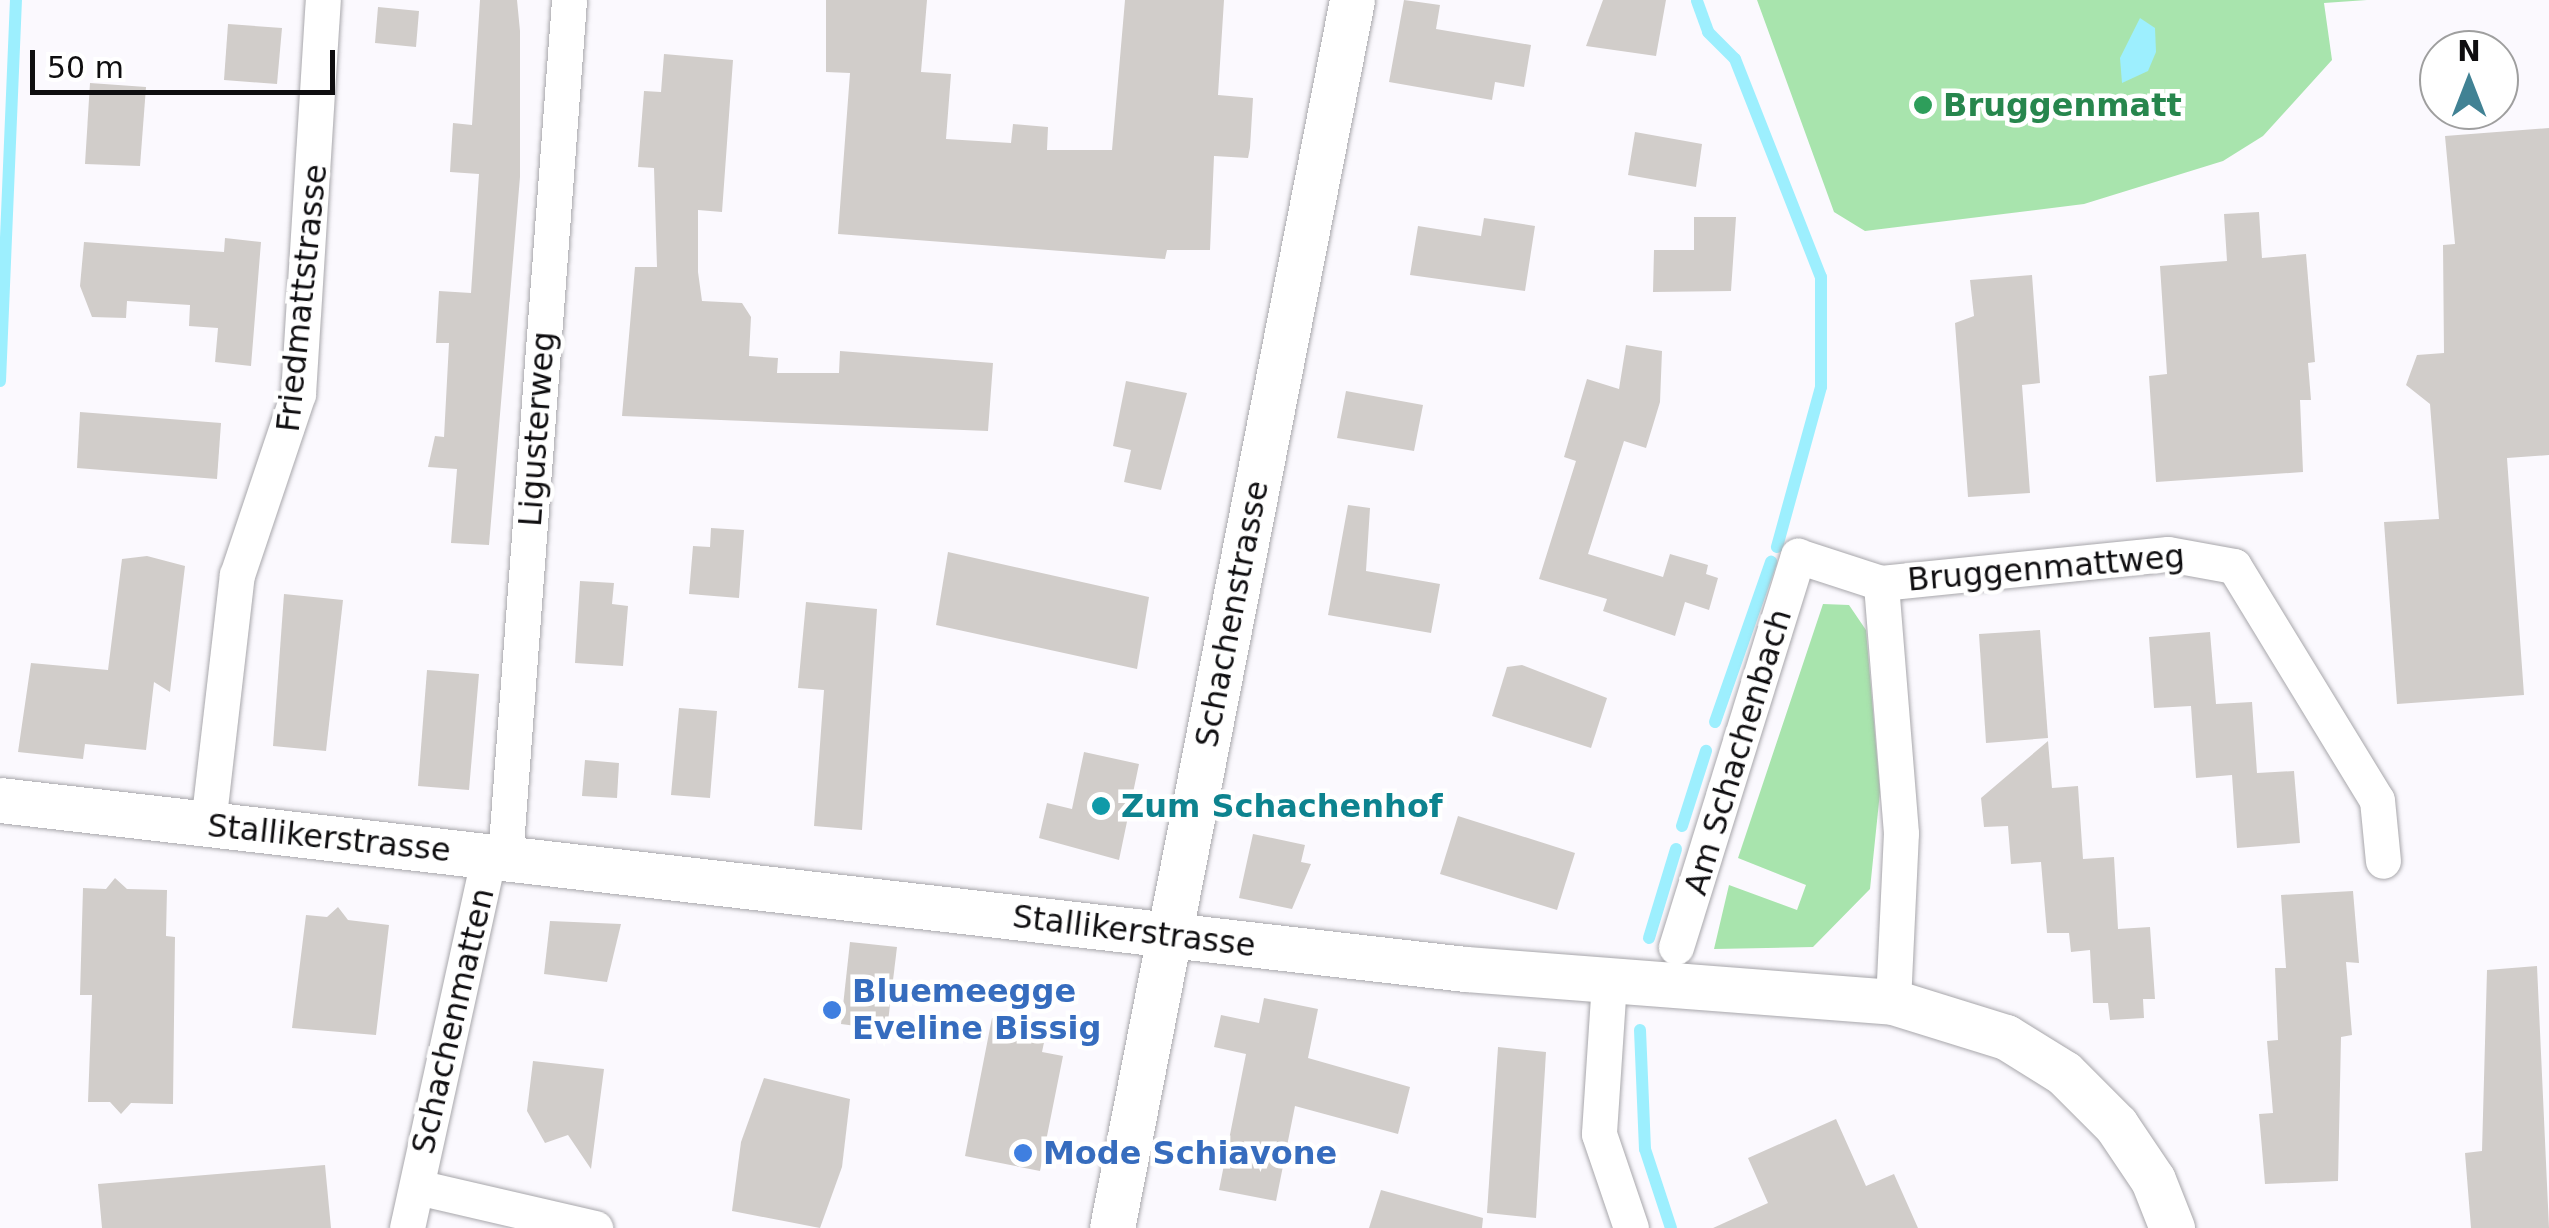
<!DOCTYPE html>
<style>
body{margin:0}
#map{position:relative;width:2549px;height:1228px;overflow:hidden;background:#fbf9fe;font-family:"DejaVu Sans",sans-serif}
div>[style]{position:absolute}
.green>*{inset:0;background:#a8e4ad}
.water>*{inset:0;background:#9deffe}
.stream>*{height:12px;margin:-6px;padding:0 6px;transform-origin:6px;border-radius:6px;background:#9deffe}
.building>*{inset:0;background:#d1cdca}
.roads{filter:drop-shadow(0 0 2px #a8a7ab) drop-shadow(0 0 2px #a8a7ab)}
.minor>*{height:35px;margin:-17.5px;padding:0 17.5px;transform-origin:17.5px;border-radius:17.5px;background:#fff}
.tertiary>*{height:45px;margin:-22.5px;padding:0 22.5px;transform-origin:22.5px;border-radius:22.5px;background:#fff}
.dots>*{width:28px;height:28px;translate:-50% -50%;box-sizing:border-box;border:5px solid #fff;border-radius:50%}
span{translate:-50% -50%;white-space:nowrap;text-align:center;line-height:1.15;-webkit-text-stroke:9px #fff;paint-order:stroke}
.leisure-label{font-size:32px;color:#27864d;font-weight:700}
.left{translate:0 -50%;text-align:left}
.street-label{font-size:32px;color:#0f0e10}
.culture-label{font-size:32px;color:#0d838f;font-weight:700}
.shop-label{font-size:32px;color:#366cbe;font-weight:700}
.north{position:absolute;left:2419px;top:30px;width:100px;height:100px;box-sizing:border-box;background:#fff;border:2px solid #9f9f9f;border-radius:50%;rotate:0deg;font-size:28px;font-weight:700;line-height:40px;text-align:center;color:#0f0e10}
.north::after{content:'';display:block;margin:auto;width:35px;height:45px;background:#418294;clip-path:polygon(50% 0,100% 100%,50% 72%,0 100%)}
.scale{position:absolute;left:30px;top:50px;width:305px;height:45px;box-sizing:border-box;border:5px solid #0f0e10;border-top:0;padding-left:12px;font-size:30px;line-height:35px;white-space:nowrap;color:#0f0e10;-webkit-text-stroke:8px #fff;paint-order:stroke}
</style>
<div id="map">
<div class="green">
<div style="clip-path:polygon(1757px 0,2367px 0,2324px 3px,2332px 60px,2263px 136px,2223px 161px,2084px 204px,1865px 231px,1834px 212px)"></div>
<div style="clip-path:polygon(1823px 604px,1849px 605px,1866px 630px,1880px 792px,1870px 889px,1813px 947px,1714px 949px,1729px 885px,1797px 910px,1806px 885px,1738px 858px)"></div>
</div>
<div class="water">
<div style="clip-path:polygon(2140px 18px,2155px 28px,2156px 52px,2148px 71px,2122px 83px,2120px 58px)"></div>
</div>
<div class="stream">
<div style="left:1697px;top:1px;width:33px;rotate:70deg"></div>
<div style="left:1708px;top:32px;width:38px;rotate:45deg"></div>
<div style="left:1735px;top:59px;width:234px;rotate:68.5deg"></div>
<div style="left:1821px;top:277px;width:110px;rotate:90deg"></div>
<div style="left:1821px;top:387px;width:166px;rotate:105.4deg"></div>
<div style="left:0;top:381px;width:381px;rotate:-87.6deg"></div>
<div style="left:1715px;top:722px;width:170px;rotate:-70.7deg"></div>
<div style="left:1682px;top:826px;width:79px;rotate:-72.3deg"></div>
<div style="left:1649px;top:938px;width:93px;rotate:-73.1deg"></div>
<div style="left:1640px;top:1030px;width:119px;rotate:87.6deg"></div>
<div style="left:1645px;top:1149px;width:83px;rotate:71.8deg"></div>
</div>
<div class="building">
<div style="clip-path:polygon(480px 0,517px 0,520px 31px,520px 177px,489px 545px,451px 543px,457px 469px,428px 467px,435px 436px,444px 437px,449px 343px,436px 343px,439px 291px,471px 293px,479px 174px,450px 172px,453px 123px,472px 125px)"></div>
<div style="clip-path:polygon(826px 0,927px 0,921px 72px,951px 74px,946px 139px,1011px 143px,1013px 124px,1048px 127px,1047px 150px,1112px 150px,1125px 0,1224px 0,1218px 95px,1253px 98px,1250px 148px,1248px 158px,1214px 156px,1210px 250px,1167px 250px,1165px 259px,838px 234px,850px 73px,826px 72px)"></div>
<div style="clip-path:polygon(1404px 0,1440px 5px,1436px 29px,1531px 45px,1524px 87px,1495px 82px,1492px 100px,1389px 82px)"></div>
<div style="clip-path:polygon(1603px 0,1666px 0,1656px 56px,1586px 46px)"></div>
<div style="clip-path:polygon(378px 7px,419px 11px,416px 47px,375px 43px)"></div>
<div style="clip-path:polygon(228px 24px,282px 28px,277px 84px,224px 80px)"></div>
<div style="clip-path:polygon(664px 54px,733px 60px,722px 212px,698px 210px,698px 272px,702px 301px,742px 303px,751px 317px,749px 356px,778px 358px,777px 373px,839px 373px,840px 351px,993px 363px,988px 431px,622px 416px,635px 267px,657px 267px,654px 168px,638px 167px,644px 91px,661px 92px)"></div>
<div style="clip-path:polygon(90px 83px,146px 87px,140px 166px,85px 164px)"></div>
<div style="clip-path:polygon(2549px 128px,2549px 455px,2507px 458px,2524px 695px,2397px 704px,2384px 522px,2439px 519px,2430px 404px,2406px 385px,2417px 355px,2444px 353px,2443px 245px,2455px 244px,2445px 136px)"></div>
<div style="clip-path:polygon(1635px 132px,1702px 144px,1696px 187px,1628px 175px)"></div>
<div style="clip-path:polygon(2259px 212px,2262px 258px,2306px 254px,2315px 362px,2308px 363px,2311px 400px,2300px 400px,2303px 472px,2156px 482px,2149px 376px,2167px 374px,2160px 266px,2227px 261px,2224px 214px)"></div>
<div style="clip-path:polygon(1694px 217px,1736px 217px,1731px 291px,1653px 292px,1654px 250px,1694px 250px)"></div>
<div style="clip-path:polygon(1484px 218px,1535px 226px,1525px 291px,1410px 275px,1418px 226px,1481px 236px)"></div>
<div style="clip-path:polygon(225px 238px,261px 242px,251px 366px,215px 362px,218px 328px,189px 326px,190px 305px,127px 301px,126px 318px,92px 317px,80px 286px,84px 242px,224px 252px)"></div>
<div style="clip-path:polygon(2032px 275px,2040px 383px,2022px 385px,2030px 493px,1968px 497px,1955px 323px,1974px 316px,1970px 280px)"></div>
<div style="clip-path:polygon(1626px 345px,1662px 351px,1660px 402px,1646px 448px,1624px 441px,1588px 554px,1663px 577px,1670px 554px,1708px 565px,1706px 574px,1718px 578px,1709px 610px,1685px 602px,1675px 636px,1603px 611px,1607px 599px,1539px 579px,1576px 461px,1564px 457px,1587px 379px,1619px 389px)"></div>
<div style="clip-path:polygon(1126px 381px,1187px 393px,1161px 490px,1124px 482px,1131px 450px,1113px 446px)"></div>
<div style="clip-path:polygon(1346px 391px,1423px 405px,1414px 451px,1337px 438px)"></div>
<div style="clip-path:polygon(80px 412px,221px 423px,217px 479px,77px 468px)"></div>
<div style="clip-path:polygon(1348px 505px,1370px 508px,1366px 571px,1440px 584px,1431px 633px,1328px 615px)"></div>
<div style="clip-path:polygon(711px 528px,744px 530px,739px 598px,689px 594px,693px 546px,710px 547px)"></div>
<div style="clip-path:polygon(948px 552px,1149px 597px,1137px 669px,936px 625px)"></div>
<div style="clip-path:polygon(147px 556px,185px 566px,170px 692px,154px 682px,146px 750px,85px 744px,83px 759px,18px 752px,31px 663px,108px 670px,122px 559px)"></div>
<div style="clip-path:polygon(580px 581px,614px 583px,612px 604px,628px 606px,623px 666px,575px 663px)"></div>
<div style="clip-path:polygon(284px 594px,343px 600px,326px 751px,273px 746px)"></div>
<div style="clip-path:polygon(806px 602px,877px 609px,862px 830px,814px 826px,824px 690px,798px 688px)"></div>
<div style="clip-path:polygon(2040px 630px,2048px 738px,1986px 743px,1979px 634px)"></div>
<div style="clip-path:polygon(2210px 632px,2216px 704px,2252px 702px,2257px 773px,2294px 771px,2300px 843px,2237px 848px,2232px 775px,2196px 778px,2191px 706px,2154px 708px,2149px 637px)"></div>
<div style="clip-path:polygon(1522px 665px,1607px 698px,1591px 748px,1492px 716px,1507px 667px)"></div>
<div style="clip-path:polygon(427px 670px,479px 674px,469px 790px,418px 786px)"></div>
<div style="clip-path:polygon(679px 708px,717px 711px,710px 798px,671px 795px)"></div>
<div style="clip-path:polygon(2048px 741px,2052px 788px,2078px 786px,2083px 859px,2114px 857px,2118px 929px,2150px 927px,2155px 999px,2143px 999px,2144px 1018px,2110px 1020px,2108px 1003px,2093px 1003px,2090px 950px,2071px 952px,2069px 933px,2047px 933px,2041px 862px,2011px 864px,2008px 826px,1984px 827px,1981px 798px)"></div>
<div style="clip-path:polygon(1084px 752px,1139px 764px,1119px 860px,1039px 838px,1047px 803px,1072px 809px)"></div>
<div style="clip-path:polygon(585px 760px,619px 763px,617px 798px,582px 796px)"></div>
<div style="clip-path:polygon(1458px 816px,1575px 853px,1557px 910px,1440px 874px)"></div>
<div style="clip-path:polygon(1253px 834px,1305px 845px,1301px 862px,1311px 864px,1292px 909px,1239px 898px)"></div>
<div style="clip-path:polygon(115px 878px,127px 889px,167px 890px,166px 936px,175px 937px,173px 1104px,131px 1103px,121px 1114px,110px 1102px,88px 1102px,92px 995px,80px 995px,83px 888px,106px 889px)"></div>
<div style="clip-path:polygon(2353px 891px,2359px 963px,2346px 962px,2352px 1035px,2341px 1037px,2338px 1181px,2265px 1184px,2259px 1114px,2273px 1113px,2267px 1041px,2278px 1040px,2275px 968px,2286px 968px,2281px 895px)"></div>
<div style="clip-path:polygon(338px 907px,348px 920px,389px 925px,376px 1035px,292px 1028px,306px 915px,327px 917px)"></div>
<div style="clip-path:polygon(550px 921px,621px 924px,607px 982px,544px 974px)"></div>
<div style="clip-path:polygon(850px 942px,897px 947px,887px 1030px,841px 1024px)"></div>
<div style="clip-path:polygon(2537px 966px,2549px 1228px,2471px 1228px,2465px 1153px,2482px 1151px,2487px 970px)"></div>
<div style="clip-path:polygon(1264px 998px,1318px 1009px,1308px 1058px,1410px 1087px,1398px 1134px,1295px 1106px,1276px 1201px,1219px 1190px,1246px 1054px,1214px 1047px,1221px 1015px,1259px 1023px)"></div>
<div style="clip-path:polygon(992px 1018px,1047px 1028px,1042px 1052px,1063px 1056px,1040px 1171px,965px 1156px)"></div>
<div style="clip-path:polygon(1498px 1047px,1546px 1052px,1536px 1218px,1487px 1213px)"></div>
<div style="clip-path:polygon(533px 1061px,604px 1069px,591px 1169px,568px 1135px,545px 1143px,527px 1111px)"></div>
<div style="clip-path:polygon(764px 1078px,850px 1099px,842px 1167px,820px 1228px,732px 1211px,741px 1142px)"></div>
<div style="clip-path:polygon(1836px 1119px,1866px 1186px,1894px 1174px,1918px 1228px,1713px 1228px,1768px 1203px,1748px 1158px)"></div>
<div style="clip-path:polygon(325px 1165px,331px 1228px,102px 1228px,98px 1184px)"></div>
<div style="clip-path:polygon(1381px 1190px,1483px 1218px,1482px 1228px,1369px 1228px)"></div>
</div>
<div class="roads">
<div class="minor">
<div style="left:208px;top:824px;width:251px;rotate:-83.4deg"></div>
<div style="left:237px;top:575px;width:191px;rotate:-71.4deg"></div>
<div style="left:298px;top:394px;width:395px;rotate:-86.4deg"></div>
<div style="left:505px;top:858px;width:860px;rotate:-85.73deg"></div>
<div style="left:1676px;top:947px;width:410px;rotate:-72.7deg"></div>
<div style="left:1798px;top:556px;width:87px;rotate:18deg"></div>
<div style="left:1609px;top:982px;width:152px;rotate:93.8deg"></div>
<div style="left:1599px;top:1134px;width:99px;rotate:71.2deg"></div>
<div style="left:1893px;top:1002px;width:169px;rotate:-87.3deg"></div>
<div style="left:1901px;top:833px;width:251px;rotate:-94.6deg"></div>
<div style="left:1881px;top:583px;width:288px;rotate:-5.8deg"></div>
<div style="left:2168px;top:554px;width:67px;rotate:10.3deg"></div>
<div style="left:2234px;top:566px;width:274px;rotate:58.6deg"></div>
<div style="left:2377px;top:800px;width:61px;rotate:84.4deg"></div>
<div style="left:417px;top:1187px;width:183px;rotate:13deg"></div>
<div style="left:407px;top:1228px;width:381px;rotate:-77.6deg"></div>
</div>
<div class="tertiary">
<div style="left:0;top:800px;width:1476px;rotate:6.58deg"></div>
<div style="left:1466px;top:969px;width:428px;rotate:4.4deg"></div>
<div style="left:1893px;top:1002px;width:118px;rotate:17.2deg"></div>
<div style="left:2006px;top:1037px;width:68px;rotate:31.8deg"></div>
<div style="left:2064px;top:1073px;width:74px;rotate:45deg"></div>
<div style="left:2116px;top:1125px;width:66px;rotate:56.1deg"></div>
<div style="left:2153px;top:1180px;width:52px;rotate:68.4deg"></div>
<div style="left:1112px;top:1228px;width:1251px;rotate:-78.94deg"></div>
</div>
</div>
<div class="dots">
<div style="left:1923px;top:105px;background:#2e9e5b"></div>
<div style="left:1101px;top:806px;background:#0f9aa8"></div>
<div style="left:832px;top:1010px;background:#3f7fe0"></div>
<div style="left:1023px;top:1153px;background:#3f7fe0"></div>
</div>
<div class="leisure-label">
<span class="left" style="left:1943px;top:105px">Bruggenmatt</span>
</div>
<div class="street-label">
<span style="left:302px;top:298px;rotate:-84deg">Friedmattstrasse</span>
<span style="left:537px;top:429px;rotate:-86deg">Ligusterweg</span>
<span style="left:2046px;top:568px;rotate:-5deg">Bruggenmattweg</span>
<span style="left:1232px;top:614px;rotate:-79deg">Schachenstrasse</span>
<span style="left:1738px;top:752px;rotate:-73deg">Am Schachenbach</span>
<span style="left:329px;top:838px;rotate:6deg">Stallikerstrasse</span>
<span style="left:1134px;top:931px;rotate:7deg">Stallikerstrasse</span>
<span style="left:453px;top:1021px;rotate:-77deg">Schachenmatten</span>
</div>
<div class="culture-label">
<span class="left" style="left:1121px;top:806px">Zum Schachenhof</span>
</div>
<div class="shop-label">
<span class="left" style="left:852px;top:1010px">Bluemeegge<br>Eveline Bissig</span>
<span class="left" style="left:1043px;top:1153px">Mode Schiavone</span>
</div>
<div class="north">N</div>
<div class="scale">50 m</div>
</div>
